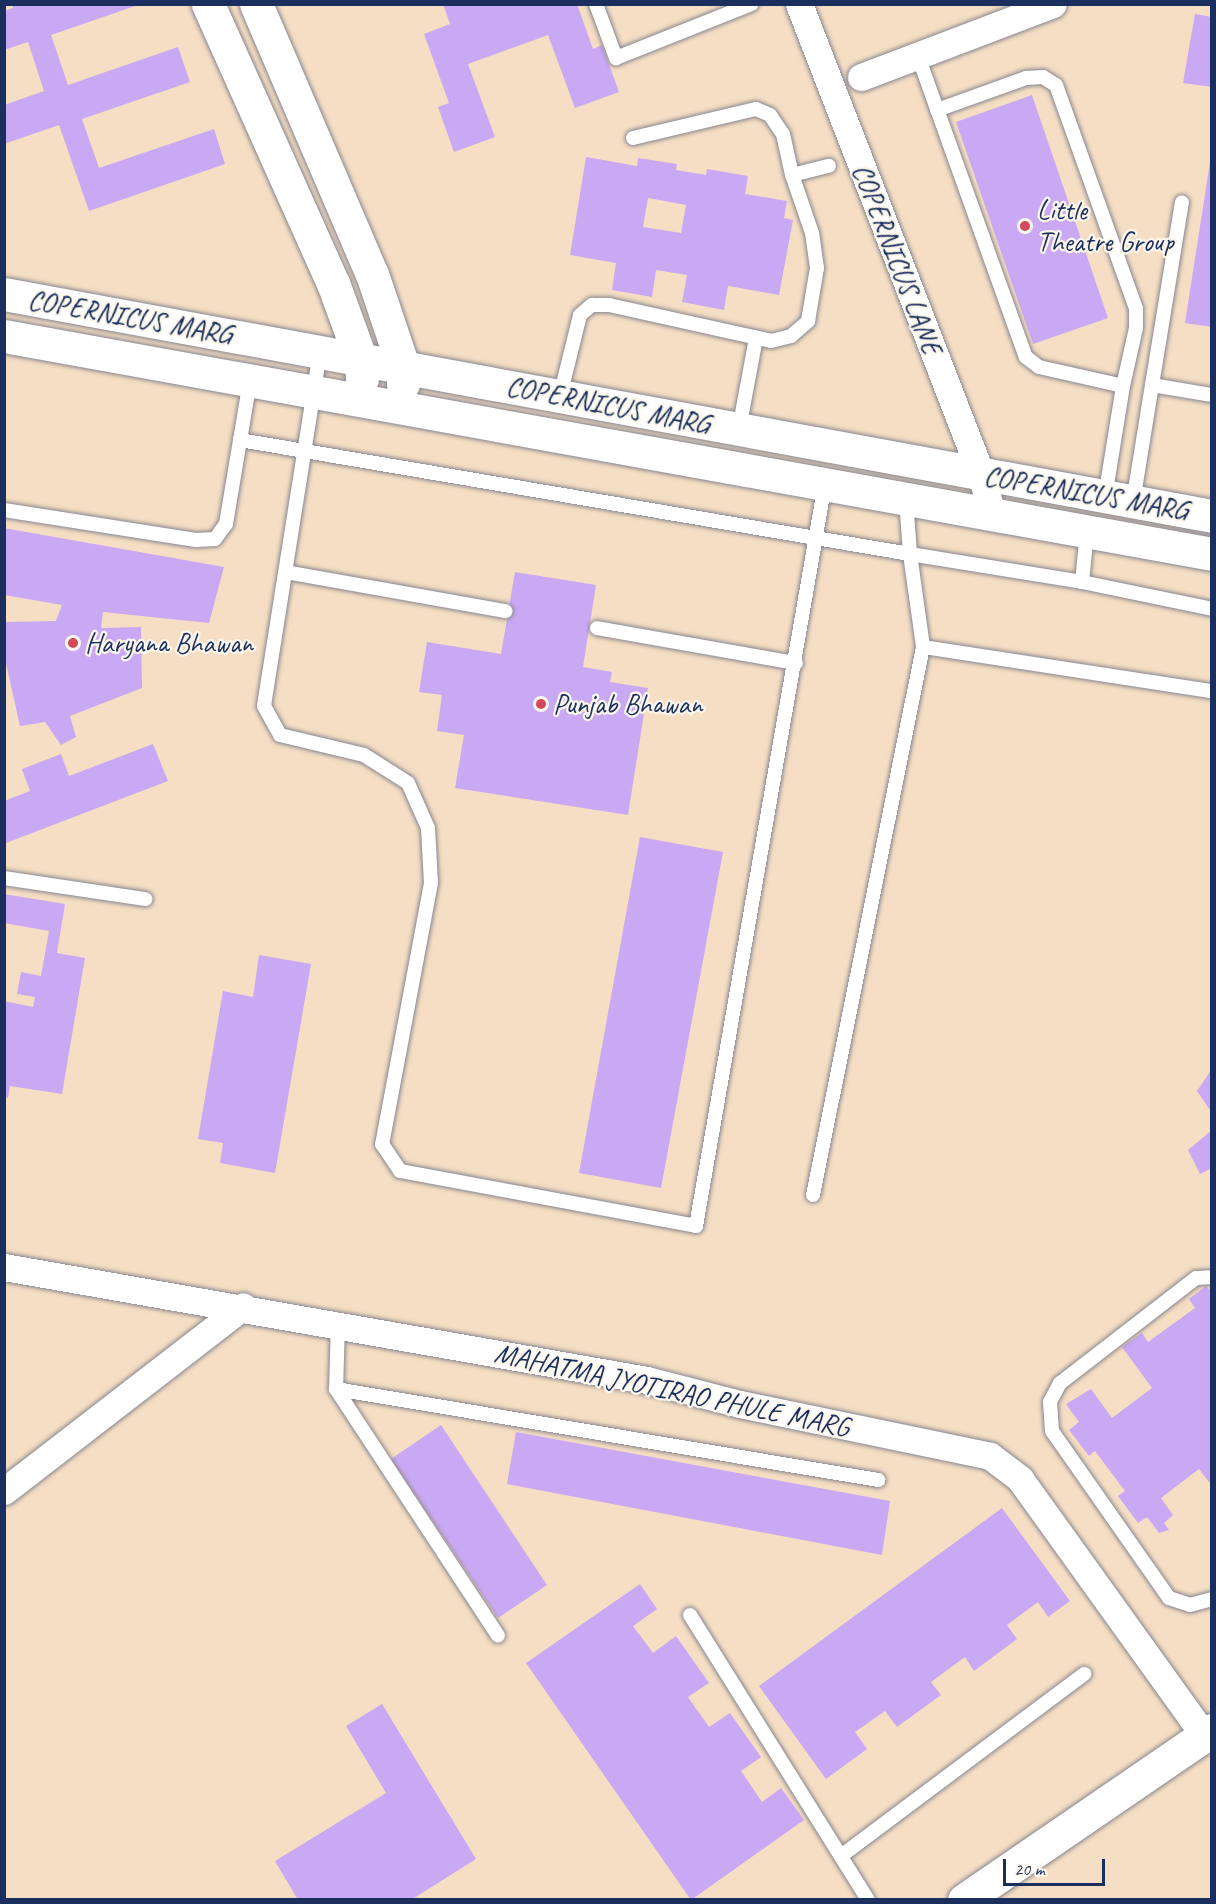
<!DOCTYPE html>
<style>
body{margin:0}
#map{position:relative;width:1216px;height:1904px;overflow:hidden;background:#f5dec3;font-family:Caveat,sans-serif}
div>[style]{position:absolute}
.building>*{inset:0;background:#c9a9f3}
.roads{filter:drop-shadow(0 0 2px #888690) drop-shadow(0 0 2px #888690)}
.service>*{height:14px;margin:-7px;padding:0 7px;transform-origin:7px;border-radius:7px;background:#fff}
.minor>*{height:27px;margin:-13.5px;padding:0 13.5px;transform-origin:13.5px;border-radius:13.5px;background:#fff}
.tertiary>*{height:33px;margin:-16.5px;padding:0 16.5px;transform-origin:16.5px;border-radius:16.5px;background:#fff}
.secondary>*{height:33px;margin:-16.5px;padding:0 16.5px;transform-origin:16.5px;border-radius:16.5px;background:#fff}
.dots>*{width:16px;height:16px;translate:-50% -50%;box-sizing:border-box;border:3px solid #fbf7ec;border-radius:50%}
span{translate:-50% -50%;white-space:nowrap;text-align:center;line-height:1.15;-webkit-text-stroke:4.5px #fbf7ec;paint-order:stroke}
.poi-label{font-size:28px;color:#1b2f5e}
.left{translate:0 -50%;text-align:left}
.street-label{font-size:28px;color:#1b2f5e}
.frame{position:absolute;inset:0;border:6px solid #1b2f5e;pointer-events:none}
.scale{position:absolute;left:1003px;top:1859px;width:102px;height:27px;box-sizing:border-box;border:3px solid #1b2f5e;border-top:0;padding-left:8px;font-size:18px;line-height:21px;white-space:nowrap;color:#1b2f5e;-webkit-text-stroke:4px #fbf7ec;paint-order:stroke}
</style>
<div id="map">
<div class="building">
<div style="clip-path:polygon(12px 4px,141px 4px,51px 35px,68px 85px,178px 47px,190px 82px,82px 119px,99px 168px,214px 129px,225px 164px,89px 211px,59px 125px,4px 144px,4px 105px,44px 91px,28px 42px,4px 50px,4px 11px,13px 8px)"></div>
<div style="clip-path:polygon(443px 4px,577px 4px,593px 49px,602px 45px,619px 92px,575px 108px,548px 35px,468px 64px,495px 137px,454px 152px,438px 107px,449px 103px,424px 34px,450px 24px)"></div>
<div style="clip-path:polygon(1195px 14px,1212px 17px,1212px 87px,1183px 83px)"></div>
<div style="clip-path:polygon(1032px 95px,1108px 318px,1033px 344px,956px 122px)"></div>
<div style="clip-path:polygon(evenodd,586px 157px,637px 166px,638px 158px,677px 164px,676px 170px,706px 175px,707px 169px,748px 176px,745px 194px,787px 201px,784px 218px,793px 220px,779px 295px,728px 286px,724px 310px,682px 302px,687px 275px,656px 270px,652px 297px,612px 290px,616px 263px,570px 255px,586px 157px,648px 198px,686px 205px,681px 233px,643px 227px,648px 198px)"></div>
<div style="clip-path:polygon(1210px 162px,1212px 162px,1212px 327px,1185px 323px)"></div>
<div style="clip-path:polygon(4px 528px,224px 567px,209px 623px,103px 612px,101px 628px,141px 627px,142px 688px,70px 716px,76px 737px,61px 745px,45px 722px,20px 726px,5px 659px,5px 622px,56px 621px,62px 605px,4px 595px)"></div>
<div style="clip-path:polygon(515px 572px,596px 585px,583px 667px,612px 672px,610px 682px,648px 688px,628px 815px,455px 788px,464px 735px,437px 731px,442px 695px,419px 692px,427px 642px,501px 654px)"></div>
<div style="clip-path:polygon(153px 744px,168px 781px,6px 843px,4px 801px,30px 791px,22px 769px,61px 754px,69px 776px)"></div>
<div style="clip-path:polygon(640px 837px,723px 852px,661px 1188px,579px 1173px)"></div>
<div style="clip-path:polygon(4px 894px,65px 904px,57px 953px,85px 958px,62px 1094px,10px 1086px,8px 1098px,4px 1097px,4px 1001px,33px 1007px,35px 997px,17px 994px,21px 972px,41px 976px,49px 931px,4px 923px)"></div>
<div style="clip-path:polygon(259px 955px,311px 964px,275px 1173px,220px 1163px,223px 1143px,198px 1139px,223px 991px,253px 997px)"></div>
<div style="clip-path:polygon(1212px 1069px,1212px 1113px,1197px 1091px)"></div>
<div style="clip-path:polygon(1212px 1130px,1212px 1168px,1200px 1174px,1188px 1150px)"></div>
<div style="clip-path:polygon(1206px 1286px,1212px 1293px,1212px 1486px,1199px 1469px,1161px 1498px,1173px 1515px,1164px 1523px,1169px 1530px,1159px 1533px,1147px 1517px,1138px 1523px,1118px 1496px,1125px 1491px,1095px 1451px,1089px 1456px,1069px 1430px,1079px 1422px,1066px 1404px,1091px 1389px,1112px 1418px,1152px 1388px,1122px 1347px,1142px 1333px,1148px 1342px,1195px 1308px,1189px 1299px)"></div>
<div style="clip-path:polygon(441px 1425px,547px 1585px,498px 1618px,391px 1459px)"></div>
<div style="clip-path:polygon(516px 1432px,890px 1501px,882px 1555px,507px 1484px)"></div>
<div style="clip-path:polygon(1002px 1508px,1070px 1601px,1048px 1617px,1038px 1602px,1007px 1625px,1017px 1639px,974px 1671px,965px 1657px,931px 1682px,941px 1695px,897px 1727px,885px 1711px,855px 1732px,867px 1749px,826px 1779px,759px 1686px)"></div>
<div style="clip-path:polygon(640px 1584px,657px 1609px,633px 1626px,653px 1653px,676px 1636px,709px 1683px,688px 1697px,709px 1727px,730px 1713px,761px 1757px,741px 1771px,762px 1802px,781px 1788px,804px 1820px,691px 1900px,526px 1663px)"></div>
<div style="clip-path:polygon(382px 1704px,476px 1859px,411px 1900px,298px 1900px,275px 1861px,386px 1793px,346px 1726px)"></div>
</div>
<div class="roads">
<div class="service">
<div style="left:596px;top:4px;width:58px;rotate:69.7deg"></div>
<div style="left:616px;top:58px;width:146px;rotate:-21.7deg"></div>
<div style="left:918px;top:56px;width:320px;rotate:70.3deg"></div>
<div style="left:1026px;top:357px;width:16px;rotate:38deg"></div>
<div style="left:1039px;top:367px;width:86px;rotate:12.7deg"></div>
<div style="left:1123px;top:386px;width:112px;rotate:99.2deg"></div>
<div style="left:937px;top:110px;width:95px;rotate:-19.8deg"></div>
<div style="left:1026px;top:78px;width:17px;rotate:-3deg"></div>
<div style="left:1043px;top:77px;width:15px;rotate:32deg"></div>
<div style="left:1056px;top:85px;width:238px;rotate:70.3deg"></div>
<div style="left:1136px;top:309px;width:19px;rotate:90deg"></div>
<div style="left:1136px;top:328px;width:59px;rotate:102.6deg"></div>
<div style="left:633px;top:138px;width:126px;rotate:-13.3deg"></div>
<div style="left:756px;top:109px;width:15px;rotate:23deg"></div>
<div style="left:770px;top:115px;width:23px;rotate:56deg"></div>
<div style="left:783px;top:134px;width:42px;rotate:77.6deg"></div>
<div style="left:320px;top:352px;width:358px;rotate:99deg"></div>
<div style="left:264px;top:706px;width:33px;rotate:61deg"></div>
<div style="left:280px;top:735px;width:86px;rotate:13.4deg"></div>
<div style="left:364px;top:755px;width:52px;rotate:32.5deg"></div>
<div style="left:408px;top:783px;width:49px;rotate:66deg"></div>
<div style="left:428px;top:828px;width:55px;rotate:86.9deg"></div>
<div style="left:431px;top:883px;width:266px;rotate:100.6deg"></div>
<div style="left:382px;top:1144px;width:32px;rotate:56deg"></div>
<div style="left:400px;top:1171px;width:301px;rotate:10.5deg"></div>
<div style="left:696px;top:1226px;width:753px;rotate:-80.14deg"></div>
<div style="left:1152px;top:385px;width:185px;rotate:-80.7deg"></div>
<div style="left:560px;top:396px;width:83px;rotate:-76.1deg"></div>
<div style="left:580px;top:315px;width:16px;rotate:-40deg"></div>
<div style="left:592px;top:305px;width:17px"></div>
<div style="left:609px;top:305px;width:166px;rotate:12.5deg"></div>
<div style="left:771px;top:341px;width:21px;rotate:-14deg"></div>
<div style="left:791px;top:336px;width:23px;rotate:-41deg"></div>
<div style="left:808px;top:321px;width:54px;rotate:-80.4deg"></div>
<div style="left:817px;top:268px;width:35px;rotate:-98deg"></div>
<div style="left:812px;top:233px;width:61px;rotate:-109deg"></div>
<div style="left:792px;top:175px;width:38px;rotate:-14deg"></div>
<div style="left:739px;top:429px;width:93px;rotate:-79.4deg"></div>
<div style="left:240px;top:440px;width:680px;rotate:9.66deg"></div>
<div style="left:910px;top:554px;width:94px;rotate:82deg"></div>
<div style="left:923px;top:647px;width:292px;rotate:8.7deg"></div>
<div style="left:906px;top:499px;width:55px;rotate:85.8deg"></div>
<div style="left:910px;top:554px;width:174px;rotate:9.2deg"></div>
<div style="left:1082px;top:582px;width:133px;rotate:11.7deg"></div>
<div style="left:1133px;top:502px;width:119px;rotate:-80.8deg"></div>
<div style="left:1152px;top:385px;width:61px;rotate:9.5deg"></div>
<div style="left:4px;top:510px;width:194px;rotate:8.9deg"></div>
<div style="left:196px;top:540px;width:19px;rotate:-3deg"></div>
<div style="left:215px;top:539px;width:19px;rotate:-54deg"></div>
<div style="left:226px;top:524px;width:145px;rotate:-80.5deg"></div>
<div style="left:286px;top:572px;width:223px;rotate:10.1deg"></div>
<div style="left:1082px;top:582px;width:50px;rotate:-84.3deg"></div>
<div style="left:597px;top:628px;width:202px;rotate:10deg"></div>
<div style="left:4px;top:878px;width:143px;rotate:8.5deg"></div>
<div style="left:813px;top:1195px;width:559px;rotate:-78.65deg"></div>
<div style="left:1212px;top:1277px;width:16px;rotate:176deg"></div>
<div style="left:1196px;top:1278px;width:172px;rotate:142.3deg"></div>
<div style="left:1060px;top:1383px;width:21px;rotate:118deg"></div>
<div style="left:1050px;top:1402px;width:29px;rotate:86deg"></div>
<div style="left:1052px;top:1431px;width:204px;rotate:55deg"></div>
<div style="left:1169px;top:1598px;width:22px;rotate:18deg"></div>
<div style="left:1190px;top:1605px;width:23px;rotate:-15deg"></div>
<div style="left:338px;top:1323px;width:66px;rotate:91.7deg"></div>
<div style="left:336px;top:1389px;width:295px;rotate:56.7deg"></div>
<div style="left:336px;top:1389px;width:550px;rotate:9.53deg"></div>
<div style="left:690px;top:1615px;width:336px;rotate:58deg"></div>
<div style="left:841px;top:1856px;width:304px;rotate:-36.8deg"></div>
</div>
<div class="minor">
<div style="left:799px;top:4px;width:504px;rotate:68.83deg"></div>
<div style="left:981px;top:474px;width:41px;rotate:74.6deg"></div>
<div style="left:861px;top:77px;width:205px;rotate:-20.8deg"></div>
<div style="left:4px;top:1267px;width:653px;rotate:9.97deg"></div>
<div style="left:647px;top:1380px;width:96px;rotate:14.5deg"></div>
<div style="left:740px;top:1404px;width:255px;rotate:11.7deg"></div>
<div style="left:990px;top:1456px;width:38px;rotate:37deg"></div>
<div style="left:1020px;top:1479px;width:315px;rotate:54.3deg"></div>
<div style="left:4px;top:1491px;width:302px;rotate:-37.7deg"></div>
</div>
<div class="tertiary">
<div style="left:208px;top:4px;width:306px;rotate:65.9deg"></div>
<div style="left:333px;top:283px;width:82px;rotate:70deg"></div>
<div style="left:361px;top:360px;width:19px;rotate:87deg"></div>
<div style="left:256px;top:4px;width:294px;rotate:66.8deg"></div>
<div style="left:372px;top:274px;width:97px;rotate:71.4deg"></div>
<div style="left:403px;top:366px;width:18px;rotate:90deg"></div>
<div style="left:4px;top:294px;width:1228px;rotate:10.41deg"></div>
<div style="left:4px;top:336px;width:1228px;rotate:10.23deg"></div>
</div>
<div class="secondary">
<div style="left:964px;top:1900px;width:301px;rotate:-34.4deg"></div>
</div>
</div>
<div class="dots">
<div style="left:1025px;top:226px;background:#d1495b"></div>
<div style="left:73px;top:643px;background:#d1495b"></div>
<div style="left:541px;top:704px;background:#d1495b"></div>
</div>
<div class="poi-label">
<span class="left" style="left:1037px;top:226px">Little<br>Theatre Group</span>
<span class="left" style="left:85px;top:643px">Haryana Bhawan</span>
<span class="left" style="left:553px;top:704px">Punjab Bhawan</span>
</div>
<div class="street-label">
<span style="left:897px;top:259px;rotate:69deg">COPERNICUS LANE</span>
<span style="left:130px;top:317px;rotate:10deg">COPERNICUS MARG</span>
<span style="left:608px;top:405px;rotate:11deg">COPERNICUS MARG</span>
<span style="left:1086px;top:493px;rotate:10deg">COPERNICUS MARG</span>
<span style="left:672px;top:1390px;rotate:12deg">MAHATMA JYOTIRAO PHULE MARG</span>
</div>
<div class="frame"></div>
<div class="scale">20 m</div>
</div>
